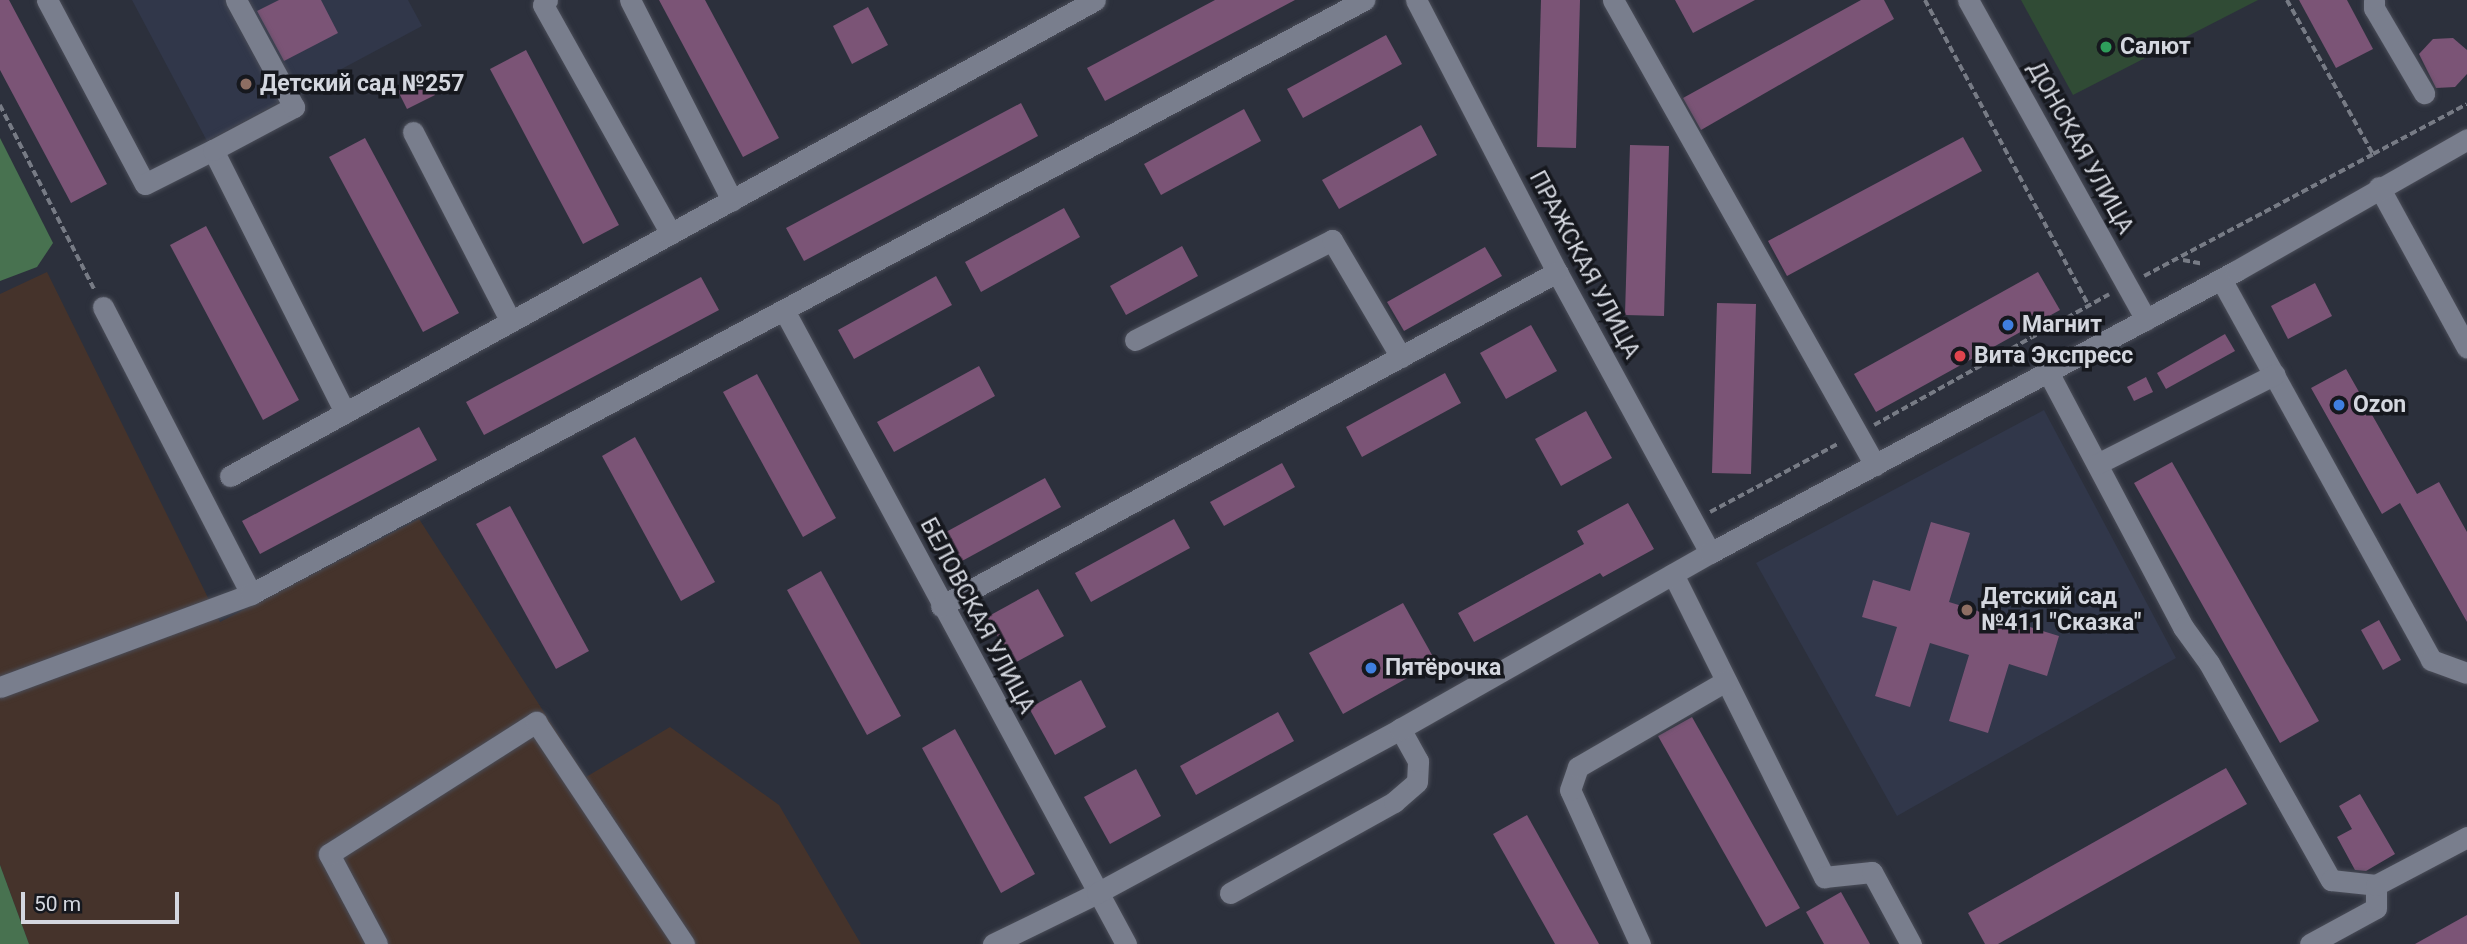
<!DOCTYPE html>
<meta charset="utf-8">
<style>
body{margin:0}
#map{position:relative;width:2467px;height:944px;overflow:hidden;background:#2c303c;font-family:Roboto,sans-serif}
div>[style]{position:absolute}
.commercial>*{inset:0;background:#45332b}
.built>*{inset:0;background:#31374a}
.green>*{inset:0;background:#304b35}
.forest>*{inset:0;background:#487250}
.building>*{inset:0;background:#7b5476}
.path>*{height:3.5px;margin-top:-1.75px;transform-origin:0;background:repeating-linear-gradient(90deg,#777b85 0 7px,transparent 0 10.5px)}
.roads{filter:drop-shadow(0 0 2px #4a4d58) drop-shadow(0 0 2px #4a4d58)}
.minor>*{height:21px;margin:-10.5px;padding:0 10.5px;transform-origin:10.5px;border-radius:10.5px;background:#797e8d}
.dots>*{width:19px;height:19px;translate:-50% -50%;box-sizing:border-box;border:4px solid #16181e;border-radius:50%}
span{translate:-50% -50%;white-space:nowrap;text-align:center;line-height:1.15;-webkit-text-stroke:7px #16181e;paint-order:stroke}
.poi-label{font-size:23px;color:#d4d7df;font-weight:700}
.left{translate:0 -50%;text-align:left}
.street-label{font-size:23px;color:#d4d7df}
.scale{position:absolute;left:21px;top:892px;width:158px;height:32px;box-sizing:border-box;border:4px solid #d4d7df;border-top:0;padding-left:9px;font-size:21px;line-height:24px;white-space:nowrap;color:#d4d7df;-webkit-text-stroke:5px #16181e;paint-order:stroke}
</style>
<div id="map">
<div class="commercial">
<div style="clip-path:polygon(47px 272px,220px 622px,419px 519px,586px 777px,670px 727px,779px 805px,861px 944px,29px 944px,0 865px,0 294px)"></div>
</div>
<div class="built">
<div style="clip-path:polygon(132px 0,408px 0,422px 26px,207px 141px)"></div>
<div style="clip-path:polygon(2044px 410px,2176px 658px,1897px 816px,1756px 563px)"></div>
</div>
<div class="green">
<div style="clip-path:polygon(2021px 0,2258px 0,2073px 95px)"></div>
</div>
<div class="forest">
<div style="clip-path:polygon(0 138px,53px 243px,37px 267px,0 281px)"></div>
<div style="clip-path:polygon(0 865px,29px 944px,0 944px)"></div>
</div>
<div class="building">
<div style="clip-path:polygon(0 0,9px 0,107px 184px,71px 203px,0 70px)"></div>
<div style="clip-path:polygon(279px 0,321px 0,338px 33px,284px 61px,257px 11px)"></div>
<div style="clip-path:polygon(659px 0,705px 0,779px 138px,743px 157px)"></div>
<div style="clip-path:polygon(1215px 0,1295px 0,1105px 101px,1087px 68px)"></div>
<div style="clip-path:polygon(1541px 0,1580px 0,1576px 148px,1537px 147px)"></div>
<div style="clip-path:polygon(1675px 0,1755px 0,1693px 33px)"></div>
<div style="clip-path:polygon(1861px 0,1884px 0,1894px 19px,1701px 130px,1683px 98px)"></div>
<div style="clip-path:polygon(2299px 0,2347px 0,2373px 49px,2336px 68px)"></div>
<div style="clip-path:polygon(868px 7px,888px 45px,852px 64px,833px 26px)"></div>
<div style="clip-path:polygon(1386px 35px,1402px 64px,1303px 118px,1287px 89px)"></div>
<div style="clip-path:polygon(2453px 38px,2467px 50px,2467px 74px,2455px 87px,2436px 88px,2419px 54px,2433px 39px)"></div>
<div style="clip-path:polygon(526px 50px,619px 225px,583px 244px,490px 69px)"></div>
<div style="clip-path:polygon(425px 76px,435px 95px,407px 109px,398px 91px)"></div>
<div style="clip-path:polygon(1021px 103px,1038px 136px,804px 261px,786px 228px)"></div>
<div style="clip-path:polygon(1244px 109px,1261px 141px,1161px 195px,1144px 164px)"></div>
<div style="clip-path:polygon(1421px 125px,1437px 155px,1339px 209px,1322px 180px)"></div>
<div style="clip-path:polygon(1963px 137px,1982px 171px,1787px 276px,1768px 241px)"></div>
<div style="clip-path:polygon(365px 138px,459px 313px,423px 332px,329px 157px)"></div>
<div style="clip-path:polygon(1630px 145px,1669px 146px,1664px 316px,1625px 315px)"></div>
<div style="clip-path:polygon(1064px 208px,1080px 237px,981px 292px,965px 262px)"></div>
<div style="clip-path:polygon(206px 226px,299px 400px,263px 420px,170px 245px)"></div>
<div style="clip-path:polygon(1182px 246px,1198px 276px,1126px 315px,1110px 286px)"></div>
<div style="clip-path:polygon(1485px 247px,1502px 276px,1404px 331px,1387px 302px)"></div>
<div style="clip-path:polygon(2038px 272px,2060px 310px,1876px 412px,1854px 374px)"></div>
<div style="clip-path:polygon(936px 276px,952px 305px,854px 359px,838px 330px)"></div>
<div style="clip-path:polygon(701px 277px,719px 310px,484px 435px,466px 402px)"></div>
<div style="clip-path:polygon(2315px 283px,2332px 316px,2288px 339px,2271px 306px)"></div>
<div style="clip-path:polygon(1717px 303px,1756px 304px,1751px 474px,1712px 473px)"></div>
<div style="clip-path:polygon(1531px 325px,1557px 371px,1506px 399px,1480px 353px)"></div>
<div style="clip-path:polygon(2225px 334px,2235px 351px,2166px 389px,2157px 373px)"></div>
<div style="clip-path:polygon(979px 366px,995px 396px,894px 452px,877px 422px)"></div>
<div style="clip-path:polygon(2346px 369px,2417px 494px,2439px 482px,2467px 532px,2467px 622px,2400px 503px,2382px 514px,2311px 388px)"></div>
<div style="clip-path:polygon(1445px 373px,1461px 403px,1362px 457px,1346px 427px)"></div>
<div style="clip-path:polygon(757px 374px,836px 518px,803px 537px,723px 392px)"></div>
<div style="clip-path:polygon(2146px 377px,2153px 392px,2134px 401px,2127px 387px)"></div>
<div style="clip-path:polygon(1586px 411px,1612px 458px,1561px 486px,1535px 439px)"></div>
<div style="clip-path:polygon(419px 427px,437px 460px,260px 554px,242px 521px)"></div>
<div style="clip-path:polygon(635px 437px,715px 582px,681px 601px,602px 456px)"></div>
<div style="clip-path:polygon(2172px 462px,2319px 721px,2280px 743px,2134px 483px)"></div>
<div style="clip-path:polygon(1282px 463px,1295px 487px,1224px 526px,1210px 502px)"></div>
<div style="clip-path:polygon(1045px 478px,1061px 507px,962px 561px,946px 532px)"></div>
<div style="clip-path:polygon(1628px 503px,1654px 549px,1603px 577px,1600px 573px,1474px 642px,1458px 613px,1584px 544px,1577px 531px)"></div>
<div style="clip-path:polygon(510px 506px,589px 651px,556px 669px,476px 524px)"></div>
<div style="clip-path:polygon(1174px 519px,1190px 548px,1091px 602px,1075px 573px)"></div>
<div style="clip-path:polygon(1931px 522px,1970px 533px,1949px 602px,2059px 636px,2047px 676px,2009px 664px,1988px 733px,1949px 721px,1969px 655px,1930px 643px,1910px 707px,1875px 696px,1897px 627px,1862px 617px,1873px 580px,1910px 591px)"></div>
<div style="clip-path:polygon(821px 571px,901px 716px,867px 735px,787px 590px)"></div>
<div style="clip-path:polygon(1038px 589px,1064px 636px,1013px 664px,987px 617px)"></div>
<div style="clip-path:polygon(1403px 603px,1436px 662px,1343px 714px,1309px 653px)"></div>
<div style="clip-path:polygon(2379px 620px,2401px 660px,2383px 670px,2361px 630px)"></div>
<div style="clip-path:polygon(1081px 680px,1106px 727px,1055px 755px,1029px 708px)"></div>
<div style="clip-path:polygon(1278px 712px,1294px 741px,1196px 795px,1180px 766px)"></div>
<div style="clip-path:polygon(1692px 717px,1800px 908px,1766px 927px,1658px 736px)"></div>
<div style="clip-path:polygon(955px 729px,1035px 874px,1001px 893px,922px 748px)"></div>
<div style="clip-path:polygon(2226px 768px,2247px 804px,1998px 944px,1985px 944px,1968px 913px)"></div>
<div style="clip-path:polygon(1136px 769px,1161px 816px,1110px 844px,1084px 797px)"></div>
<div style="clip-path:polygon(2360px 794px,2395px 854px,2366px 871px,2355px 870px,2337px 837px,2352px 829px,2339px 806px)"></div>
<div style="clip-path:polygon(1527px 815px,1599px 944px,1555px 944px,1493px 834px)"></div>
<div style="clip-path:polygon(1841px 892px,1870px 944px,1824px 944px,1806px 912px)"></div>
<div style="clip-path:polygon(2467px 915px,2467px 944px,2415px 944px)"></div>
</div>
<div class="path">
<div style="left:1925px;top:0;width:347px;rotate:61.8deg"></div>
<div style="left:2287px;top:0;width:176px;rotate:60.8deg"></div>
<div style="left:2373px;top:154px;width:106px;rotate:-28deg"></div>
<div style="left:0;top:105px;width:207px;rotate:62.9deg"></div>
<div style="left:2183px;top:260px;width:20px;rotate:11deg"></div>
<div style="left:2144px;top:276px;width:259px;rotate:-28deg"></div>
<div style="left:1874px;top:425px;width:269px;rotate:-29.1deg"></div>
<div style="left:1710px;top:512px;width:146px;rotate:-28.1deg"></div>
</div>
<div class="roads">
<div class="minor">
<div style="left:47px;top:0;width:208px;rotate:62deg"></div>
<div style="left:145px;top:184px;width:76px;rotate:-26.6deg"></div>
<div style="left:213px;top:150px;width:294px;rotate:63.3deg"></div>
<div style="left:547px;top:0;width:6px;rotate:129deg"></div>
<div style="left:543px;top:5px;width:262px;rotate:60.8deg"></div>
<div style="left:630px;top:0;width:225px;rotate:63deg"></div>
<div style="left:1416px;top:0;width:306px;rotate:62.6deg"></div>
<div style="left:1557px;top:272px;width:320px;rotate:61.4deg"></div>
<div style="left:1613px;top:0;width:534px;rotate:60.6deg"></div>
<div style="left:1968px;top:0;width:366px;rotate:60.9deg"></div>
<div style="left:2374px;top:0;width:8px;rotate:90deg"></div>
<div style="left:2374px;top:8px;width:99px;rotate:59.5deg"></div>
<div style="left:413px;top:132px;width:212px;rotate:62.7deg"></div>
<div style="left:213px;top:150px;width:92px;rotate:-28deg"></div>
<div style="left:294px;top:107px;width:122px;rotate:-118.5deg"></div>
<div style="left:2379px;top:187px;width:183px;rotate:61.3deg"></div>
<div style="left:2221px;top:279px;width:435px;rotate:61.1deg"></div>
<div style="left:2431px;top:660px;width:38px;rotate:20deg"></div>
<div style="left:103px;top:307px;width:323px;rotate:62.7deg"></div>
<div style="left:785px;top:312px;width:718px;rotate:61.65deg"></div>
<div style="left:1135px;top:340px;width:221px;rotate:-26.9deg"></div>
<div style="left:1332px;top:240px;width:136px;rotate:59.5deg"></div>
<div style="left:2048px;top:372px;width:289px;rotate:62.1deg"></div>
<div style="left:2183px;top:627px;width:44px;rotate:54.2deg"></div>
<div style="left:2209px;top:663px;width:249px;rotate:60.7deg"></div>
<div style="left:2331px;top:880px;width:45px;rotate:6.3deg"></div>
<div style="left:2097px;top:464px;width:199px;rotate:-26.8deg"></div>
<div style="left:230px;top:476px;width:987px;rotate:-28.82deg"></div>
<div style="left:1673px;top:574px;width:339px;rotate:63.5deg"></div>
<div style="left:1824px;top:877px;width:48px;rotate:-5.9deg"></div>
<div style="left:1872px;top:872px;width:82px;rotate:61.6deg"></div>
<div style="left:941px;top:606px;width:701px;rotate:-28.47deg"></div>
<div style="left:0;top:687px;width:268px;rotate:-20.3deg"></div>
<div style="left:251px;top:594px;width:1262px;rotate:-28.09deg"></div>
<div style="left:1230px;top:893px;width:188px;rotate:-29deg"></div>
<div style="left:1394px;top:802px;width:30px;rotate:-41deg"></div>
<div style="left:1417px;top:782px;width:21px;rotate:-87deg"></div>
<div style="left:1418px;top:761px;width:37px;rotate:-119deg"></div>
<div style="left:377px;top:944px;width:102px;rotate:-118.1deg"></div>
<div style="left:329px;top:854px;width:246px;rotate:-32.5deg"></div>
<div style="left:536px;top:722px;width:267px;rotate:56.3deg"></div>
<div style="left:993px;top:944px;width:116px;rotate:-26.1deg"></div>
<div style="left:1097px;top:893px;width:345px;rotate:-28.4deg"></div>
<div style="left:1400px;top:729px;width:356px;rotate:-29.6deg"></div>
<div style="left:1710px;top:553px;width:597px;rotate:-28.2deg"></div>
<div style="left:2236px;top:271px;width:266px;rotate:-29.7deg"></div>
<div style="left:1640px;top:944px;width:169px;rotate:-114.4deg"></div>
<div style="left:1570px;top:790px;width:24px;rotate:-71deg"></div>
<div style="left:1578px;top:767px;width:171px;rotate:-30.2deg"></div>
<div style="left:2310px;top:944px;width:75px;rotate:-28.6deg"></div>
<div style="left:2376px;top:908px;width:23px;rotate:-90deg"></div>
<div style="left:2376px;top:885px;width:103px;rotate:-27.8deg"></div>
</div>
</div>
<div class="dots">
<div style="left:2106px;top:47px;background:#2e9e5b"></div>
<div style="left:246px;top:84px;background:#8d6e63"></div>
<div style="left:2008px;top:325px;background:#3f7fe0"></div>
<div style="left:1960px;top:356px;background:#e0444e"></div>
<div style="left:2339px;top:405px;background:#3f7fe0"></div>
<div style="left:1967px;top:610px;background:#8d6e63"></div>
<div style="left:1371px;top:668px;background:#3f7fe0"></div>
</div>
<div class="poi-label">
<span class="left" style="left:2120px;top:47px">Салют</span>
<span class="left" style="left:260px;top:84px">Детский сад №257</span>
<span class="left" style="left:2022px;top:325px">Магнит</span>
<span class="left" style="left:1974px;top:356px">Вита Экспресс</span>
<span class="left" style="left:2353px;top:405px">Ozon</span>
<span class="left" style="left:1981px;top:610px">Детский сад<br>№411 "Сказка"</span>
<span class="left" style="left:1385px;top:668px">Пятёрочка</span>
</div>
<div class="street-label">
<span style="left:2080px;top:148px;rotate:61deg">ДОНСКАЯ УЛИЦА</span>
<span style="left:1584px;top:265px;rotate:62deg">ПРАЖСКАЯ УЛИЦА</span>
<span style="left:977px;top:616px;rotate:62deg">БЕЛОВСКАЯ УЛИЦА</span>
</div>
<div class="scale">50 m</div>
</div>
